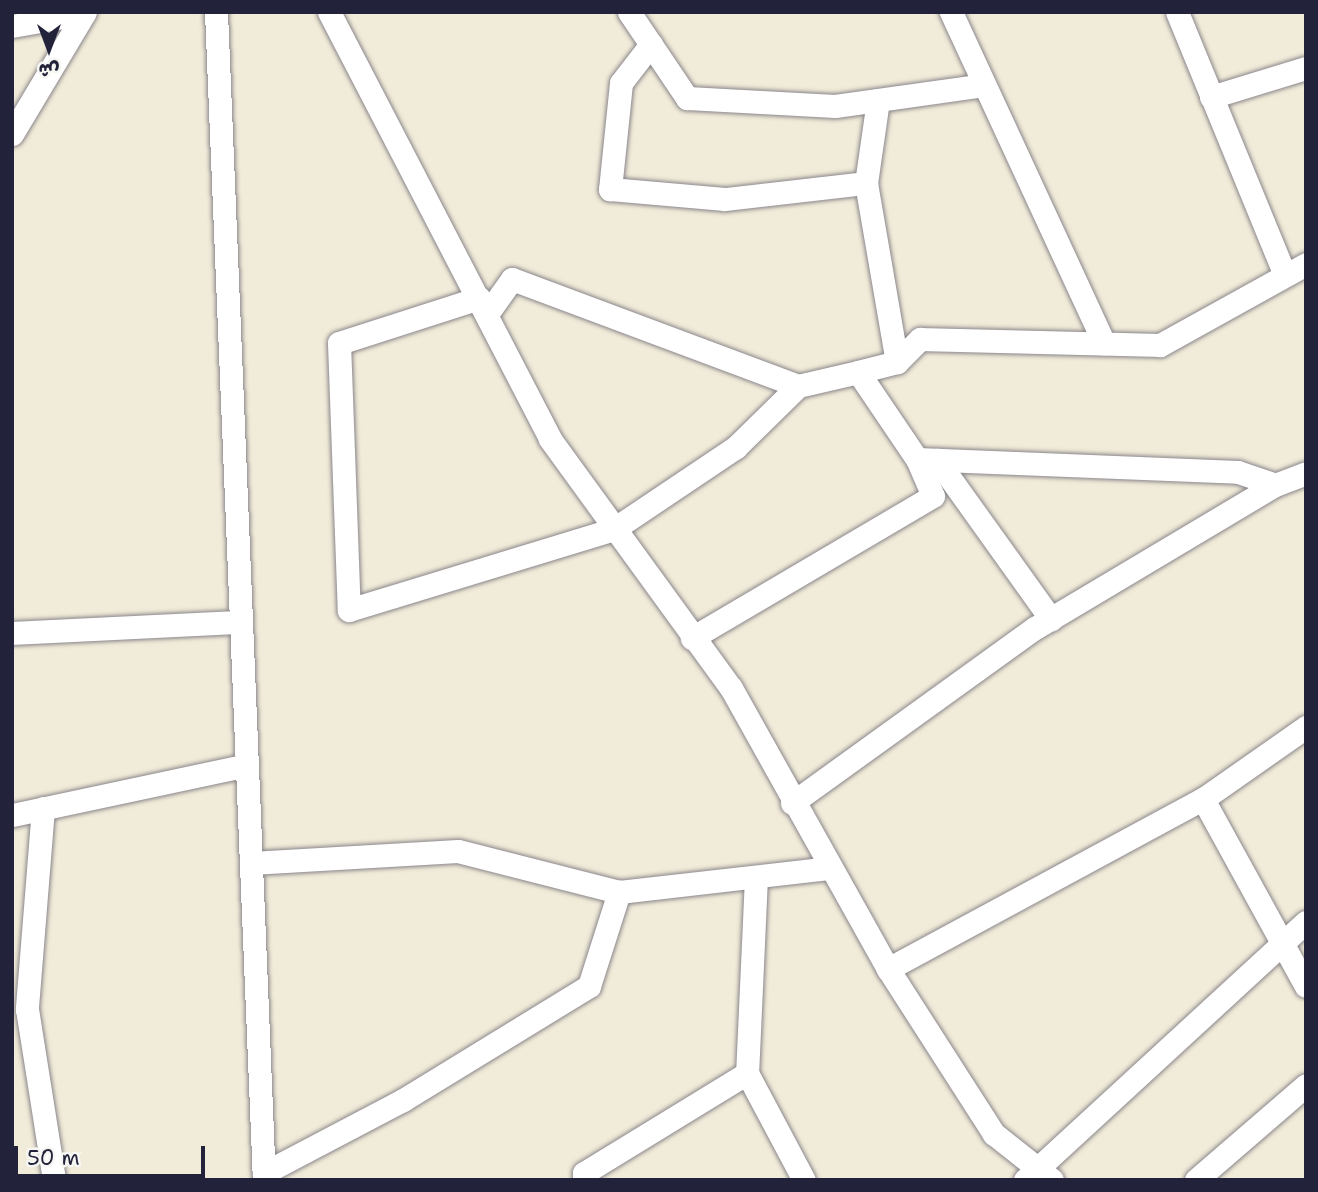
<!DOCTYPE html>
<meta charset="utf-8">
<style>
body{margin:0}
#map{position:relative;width:1318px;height:1192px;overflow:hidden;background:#f1ebd9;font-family:"Shantell Sans","Playpen Sans Arabic",sans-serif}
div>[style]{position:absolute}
.roads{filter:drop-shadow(0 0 2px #8a868a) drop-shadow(0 0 2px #8a868a)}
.street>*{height:23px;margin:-11.5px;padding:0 11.5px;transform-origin:11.5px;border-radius:11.5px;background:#fff}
span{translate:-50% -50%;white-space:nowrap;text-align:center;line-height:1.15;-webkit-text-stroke:7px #f6f6f2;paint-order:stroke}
.frame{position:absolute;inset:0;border:14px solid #22223b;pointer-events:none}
.north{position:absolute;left:14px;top:14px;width:70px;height:70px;-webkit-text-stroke:5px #f6f6f2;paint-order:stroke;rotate:180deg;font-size:19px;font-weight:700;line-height:28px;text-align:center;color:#22223b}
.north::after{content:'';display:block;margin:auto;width:24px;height:32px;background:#22223b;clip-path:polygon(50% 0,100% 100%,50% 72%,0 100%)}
.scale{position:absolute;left:14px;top:1146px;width:191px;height:32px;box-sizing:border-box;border:4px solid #22223b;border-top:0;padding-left:9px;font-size:21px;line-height:24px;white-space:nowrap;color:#22223b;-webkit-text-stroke:5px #f6f6f2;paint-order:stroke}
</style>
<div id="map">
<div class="roads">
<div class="street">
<div style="left:216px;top:12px;width:1169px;rotate:87.65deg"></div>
<div style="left:329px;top:12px;width:481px;rotate:62.6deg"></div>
<div style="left:550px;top:439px;width:308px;rotate:54deg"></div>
<div style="left:731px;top:688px;width:322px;rotate:60.8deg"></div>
<div style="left:888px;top:969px;width:196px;rotate:57.3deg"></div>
<div style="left:994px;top:1134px;width:74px;rotate:38.4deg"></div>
<div style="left:629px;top:12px;width:104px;rotate:56deg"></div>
<div style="left:687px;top:98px;width:148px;rotate:3.1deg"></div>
<div style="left:835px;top:106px;width:150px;rotate:-8deg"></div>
<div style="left:951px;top:12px;width:365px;rotate:65.2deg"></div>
<div style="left:1177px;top:12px;width:284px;rotate:67.7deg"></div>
<div style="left:12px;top:26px;width:73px;rotate:-10.2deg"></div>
<div style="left:651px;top:44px;width:49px;rotate:127.6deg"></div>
<div style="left:621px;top:83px;width:107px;rotate:95.9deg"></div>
<div style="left:610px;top:189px;width:115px;rotate:5deg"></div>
<div style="left:725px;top:199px;width:142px;rotate:-6.5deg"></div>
<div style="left:1211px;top:97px;width:99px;rotate:-17deg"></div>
<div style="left:878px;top:100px;width:84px;rotate:98.2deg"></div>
<div style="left:866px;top:183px;width:182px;rotate:80.2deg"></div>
<div style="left:12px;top:134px;width:142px;rotate:-59.1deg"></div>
<div style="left:479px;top:298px;width:147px;rotate:162.2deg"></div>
<div style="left:339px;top:343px;width:267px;rotate:87.9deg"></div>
<div style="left:349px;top:610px;width:277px;rotate:-17deg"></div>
<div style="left:614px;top:529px;width:147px;rotate:-33.9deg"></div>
<div style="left:736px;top:447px;width:87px;rotate:-44.5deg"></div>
<div style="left:487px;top:314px;width:43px;rotate:-54.5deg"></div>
<div style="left:512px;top:279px;width:305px;rotate:20.5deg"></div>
<div style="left:798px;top:386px;width:62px;rotate:-13.1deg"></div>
<div style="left:858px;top:372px;width:105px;rotate:55.9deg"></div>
<div style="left:917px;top:459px;width:40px;rotate:66.6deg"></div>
<div style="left:933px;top:496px;width:280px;rotate:149.5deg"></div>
<div style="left:858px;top:372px;width:40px;rotate:-14.4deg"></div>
<div style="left:897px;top:362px;width:33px;rotate:-45deg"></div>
<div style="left:920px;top:339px;width:240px;rotate:1.4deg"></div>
<div style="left:1160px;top:345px;width:167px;rotate:-29deg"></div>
<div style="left:917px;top:459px;width:321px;rotate:2.3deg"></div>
<div style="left:1238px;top:472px;width:39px;rotate:19deg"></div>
<div style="left:937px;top:460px;width:196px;rotate:54.4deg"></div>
<div style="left:12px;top:633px;width:229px;rotate:-2.8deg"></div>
<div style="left:1203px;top:799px;width:213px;rotate:61.2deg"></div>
<div style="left:792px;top:803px;width:299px;rotate:-35.8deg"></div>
<div style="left:1035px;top:628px;width:279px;rotate:-30.8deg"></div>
<div style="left:1275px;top:485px;width:33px;rotate:-21deg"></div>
<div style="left:43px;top:808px;width:202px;rotate:94.6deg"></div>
<div style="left:27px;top:1009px;width:173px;rotate:81deg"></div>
<div style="left:12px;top:815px;width:240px;rotate:-12deg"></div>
<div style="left:251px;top:863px;width:207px;rotate:-3.3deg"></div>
<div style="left:458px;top:851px;width:166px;rotate:14.3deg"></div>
<div style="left:619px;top:892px;width:211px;rotate:-6.5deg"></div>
<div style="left:756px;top:877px;width:196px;rotate:92.6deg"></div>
<div style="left:747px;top:1073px;width:121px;rotate:62deg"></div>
<div style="left:888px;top:969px;width:358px;rotate:-28.4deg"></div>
<div style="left:1203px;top:799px;width:126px;rotate:-35deg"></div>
<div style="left:264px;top:1173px;width:157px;rotate:-27.7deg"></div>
<div style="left:403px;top:1100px;width:218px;rotate:-31.5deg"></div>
<div style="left:589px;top:986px;width:99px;rotate:-72.3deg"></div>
<div style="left:584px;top:1180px;width:7px;rotate:-90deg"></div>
<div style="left:584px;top:1173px;width:191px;rotate:-31.5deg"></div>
<div style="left:1025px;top:1180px;width:381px;rotate:-42.6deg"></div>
<div style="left:1196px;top:1180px;width:145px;rotate:-40.8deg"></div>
</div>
</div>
<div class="frame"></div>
<div class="north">ش</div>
<div class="scale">50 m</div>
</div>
